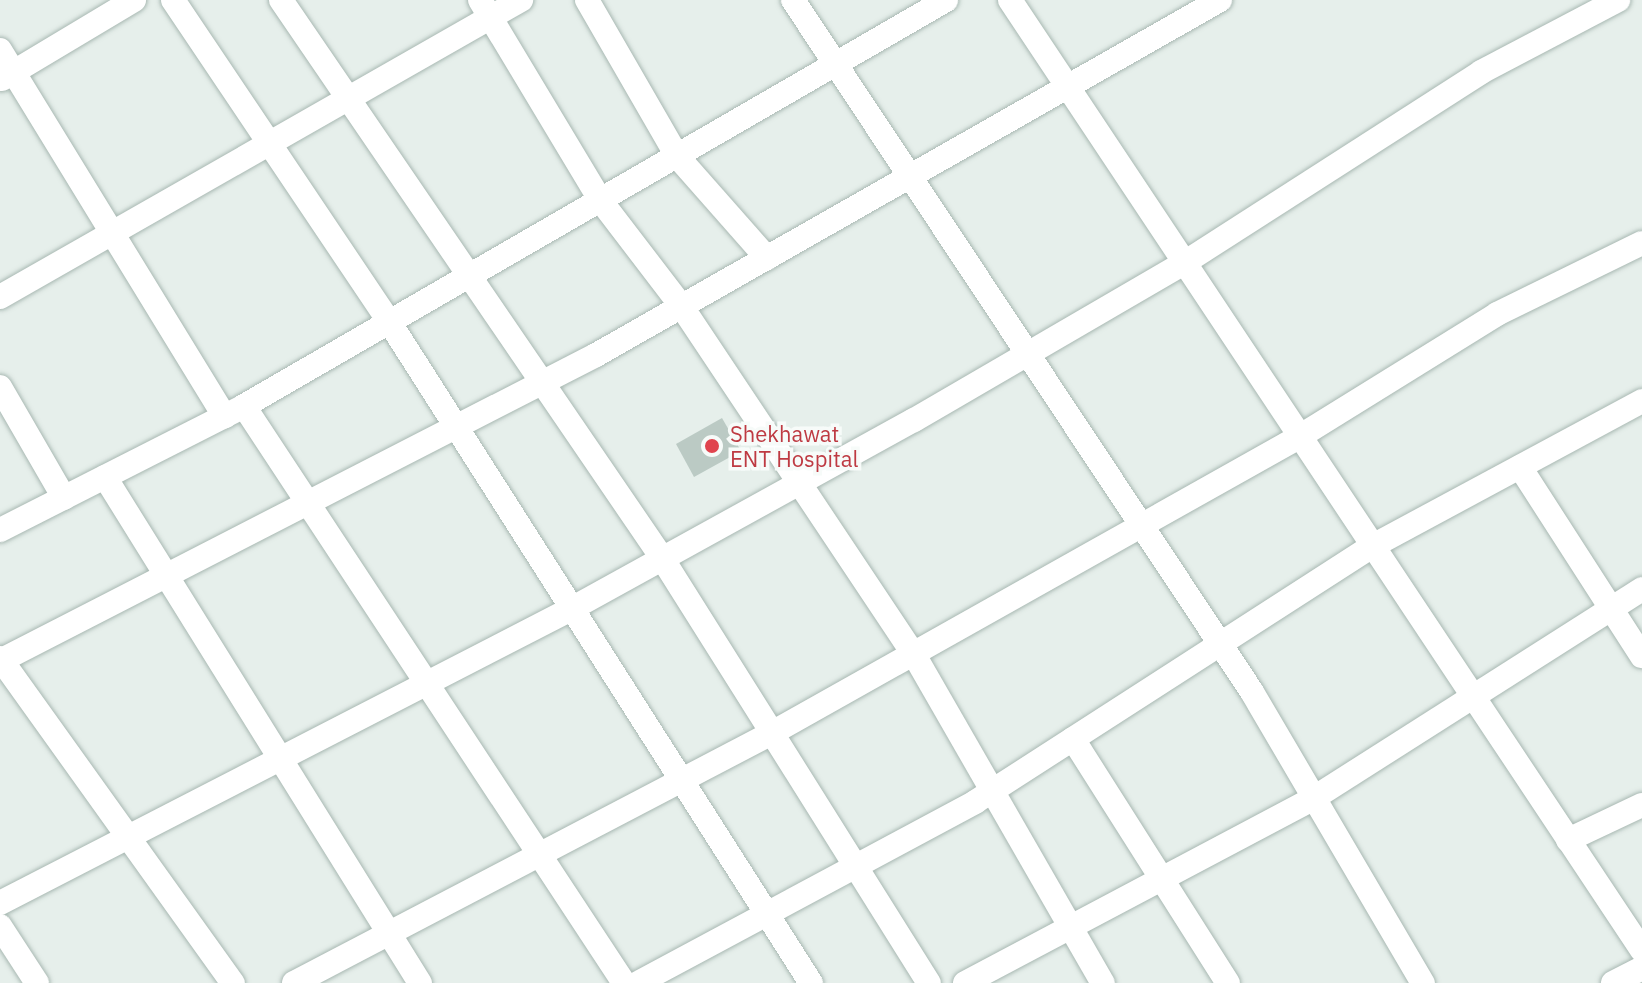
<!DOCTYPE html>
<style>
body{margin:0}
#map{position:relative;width:1642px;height:983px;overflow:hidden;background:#e6efeb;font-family:"IBM Plex Sans",sans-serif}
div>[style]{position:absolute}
.building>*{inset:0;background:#bbcac4}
.roads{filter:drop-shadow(0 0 2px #a8b8b2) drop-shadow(0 0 2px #a8b8b2)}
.minor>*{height:24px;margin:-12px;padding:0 12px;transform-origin:12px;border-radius:12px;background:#fff}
.dots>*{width:22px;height:22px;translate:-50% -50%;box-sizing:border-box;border:4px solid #f7fbf9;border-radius:50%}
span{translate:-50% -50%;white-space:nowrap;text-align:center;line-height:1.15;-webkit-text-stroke:7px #f7fbf9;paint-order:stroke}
.health-label{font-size:22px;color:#be3a42}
.left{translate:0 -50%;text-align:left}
</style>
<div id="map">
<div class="building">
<div style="clip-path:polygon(722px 418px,741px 451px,694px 477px,676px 444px)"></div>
</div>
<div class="roads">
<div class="minor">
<div style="left:173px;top:0;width:389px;rotate:56.1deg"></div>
<div style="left:390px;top:323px;width:783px;rotate:57.47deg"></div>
<div style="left:281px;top:0;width:676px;rotate:55.67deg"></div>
<div style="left:662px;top:558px;width:207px;rotate:57.8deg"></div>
<div style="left:772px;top:733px;width:604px;rotate:-29.32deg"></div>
<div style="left:1299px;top:437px;width:233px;rotate:-31.8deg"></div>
<div style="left:1497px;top:314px;width:161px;rotate:-26.1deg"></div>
<div style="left:480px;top:0;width:235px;rotate:59deg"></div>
<div style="left:601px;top:201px;width:133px;rotate:52.6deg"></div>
<div style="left:682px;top:307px;width:416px;rotate:56.3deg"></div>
<div style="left:913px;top:653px;width:381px;rotate:60.1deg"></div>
<div style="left:587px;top:0;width:180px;rotate:60deg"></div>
<div style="left:677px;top:156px;width:136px;rotate:48.6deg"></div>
<div style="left:793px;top:0;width:830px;rotate:56.44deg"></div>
<div style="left:1252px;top:692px;width:338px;rotate:59.6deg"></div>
<div style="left:1010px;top:0;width:1141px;rotate:56.37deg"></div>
<div style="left:0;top:50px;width:430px;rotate:58.5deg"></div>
<div style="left:2px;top:79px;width:154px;rotate:-30.9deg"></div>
<div style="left:0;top:297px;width:600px;rotate:-29.69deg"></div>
<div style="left:0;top:387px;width:128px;rotate:60deg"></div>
<div style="left:244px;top:406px;width:691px;rotate:56.63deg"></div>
<div style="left:1520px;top:467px;width:225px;rotate:57.2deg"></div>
<div style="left:105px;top:477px;width:596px;rotate:58.1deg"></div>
<div style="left:0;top:530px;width:274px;rotate:-26.9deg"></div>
<div style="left:244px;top:406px;width:811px;rotate:-30.04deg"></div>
<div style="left:0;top:658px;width:400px;rotate:54.4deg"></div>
<div style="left:0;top:661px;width:670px;rotate:-27.18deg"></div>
<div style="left:596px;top:355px;width:718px;rotate:-29.64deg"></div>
<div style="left:1073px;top:739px;width:289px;rotate:57.6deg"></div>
<div style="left:1568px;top:840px;width:82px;rotate:-25.3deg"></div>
<div style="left:0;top:903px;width:644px;rotate:-27.24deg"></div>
<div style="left:573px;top:608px;width:389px;rotate:-28.9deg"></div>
<div style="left:914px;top:420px;width:312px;rotate:-30.2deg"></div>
<div style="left:1184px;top:263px;width:353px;rotate:-32.7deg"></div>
<div style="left:1481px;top:72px;width:155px;rotate:-27.7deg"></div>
<div style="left:0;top:926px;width:68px;rotate:57deg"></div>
<div style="left:294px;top:983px;width:539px;rotate:-27.61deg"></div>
<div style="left:772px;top:733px;width:295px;rotate:57.9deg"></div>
<div style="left:638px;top:983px;width:383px;rotate:-28.2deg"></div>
<div style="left:975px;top:802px;width:471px;rotate:-32.8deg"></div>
<div style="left:1371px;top:547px;width:308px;rotate:-28.3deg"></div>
<div style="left:965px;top:983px;width:395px;rotate:-27.9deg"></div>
<div style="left:1314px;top:798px;width:389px;rotate:-32.5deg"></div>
<div style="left:1613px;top:983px;width:33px;rotate:-27deg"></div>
</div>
</div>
<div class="dots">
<div style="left:712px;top:446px;background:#e0444e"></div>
</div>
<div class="health-label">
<span class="left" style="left:730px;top:446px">Shekhawat<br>ENT Hospital</span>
</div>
</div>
